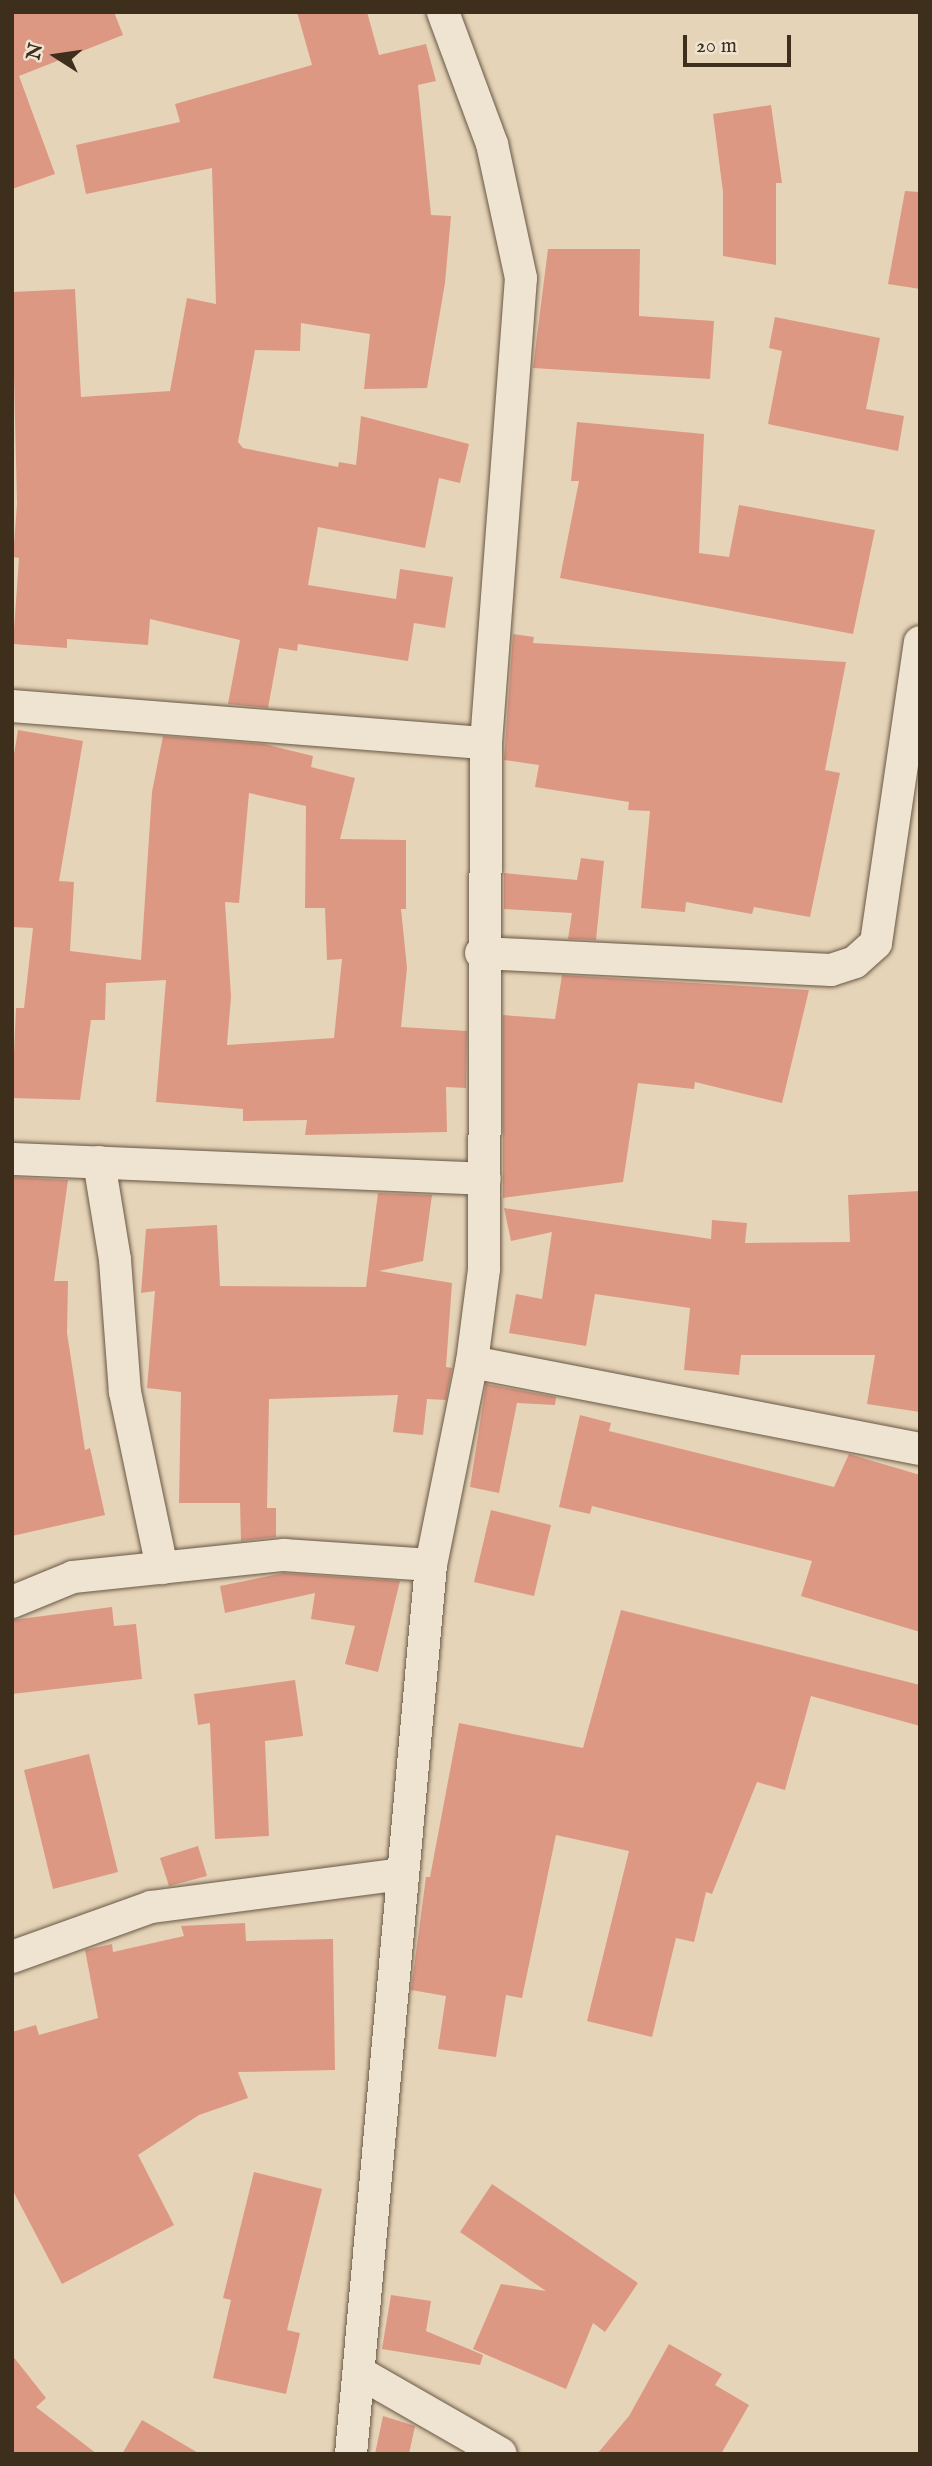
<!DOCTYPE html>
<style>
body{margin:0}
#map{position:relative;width:932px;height:2466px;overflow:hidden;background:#e6d4b8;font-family:"IM FELL English",serif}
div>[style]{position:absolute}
.building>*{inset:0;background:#dd9883}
.roads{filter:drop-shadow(0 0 2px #685844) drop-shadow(0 0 2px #685844)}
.street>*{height:32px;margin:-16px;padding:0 16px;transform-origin:16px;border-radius:16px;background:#efe3d1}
span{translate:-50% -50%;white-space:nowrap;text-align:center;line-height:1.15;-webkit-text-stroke:5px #efe3d1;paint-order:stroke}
.frame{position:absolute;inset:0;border:14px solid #3e2f1d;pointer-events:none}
.north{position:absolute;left:21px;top:21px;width:70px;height:70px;-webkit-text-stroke:5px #efe3d1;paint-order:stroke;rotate:282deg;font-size:19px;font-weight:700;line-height:28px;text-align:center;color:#3e2f1d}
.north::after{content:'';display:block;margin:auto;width:24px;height:32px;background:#3e2f1d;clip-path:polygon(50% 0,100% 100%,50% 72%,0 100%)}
.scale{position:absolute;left:683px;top:35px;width:108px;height:32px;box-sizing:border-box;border:4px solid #3e2f1d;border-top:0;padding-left:9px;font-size:21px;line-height:24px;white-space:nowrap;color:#3e2f1d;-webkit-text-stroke:5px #efe3d1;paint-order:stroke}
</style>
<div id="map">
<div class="building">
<div style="clip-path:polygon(12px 12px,114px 12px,123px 35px,19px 76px,55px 174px,12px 189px)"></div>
<div style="clip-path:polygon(297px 12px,367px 12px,379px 55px,426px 44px,436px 81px,418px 85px,431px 215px,451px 216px,445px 283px,427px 388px,364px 389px,370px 334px,301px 323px,300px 351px,255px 350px,238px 442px,243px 448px,338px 467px,339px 462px,356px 465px,361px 416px,469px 444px,460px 483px,439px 478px,425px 548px,318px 527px,308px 585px,396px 599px,400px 569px,453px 577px,445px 628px,414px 623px,408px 661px,298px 644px,297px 651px,279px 648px,268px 708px,228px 704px,240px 640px,150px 619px,148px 645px,67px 639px,67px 648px,13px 644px,19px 558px,13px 557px,17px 504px,12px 292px,75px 289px,81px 397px,170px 391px,187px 298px,216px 304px,212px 168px,86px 194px,76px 145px,180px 122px,175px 104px,312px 65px)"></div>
<div style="clip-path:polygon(771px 105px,782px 183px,776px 183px,776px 265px,723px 256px,723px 192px,713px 114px)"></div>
<div style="clip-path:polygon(905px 191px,920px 192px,920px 289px,888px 284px)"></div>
<div style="clip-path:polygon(548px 249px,640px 249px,639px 316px,714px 321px,710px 379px,533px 368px)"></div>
<div style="clip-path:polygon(775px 317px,880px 338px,866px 409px,904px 416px,898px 451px,768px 424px,782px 351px,769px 348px)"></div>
<div style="clip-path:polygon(577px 422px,704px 434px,699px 553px,729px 557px,739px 505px,875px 530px,853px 634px,560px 578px,579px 481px,571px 481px)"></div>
<div style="clip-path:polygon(513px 634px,534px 637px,533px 643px,846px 662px,825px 770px,840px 773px,810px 917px,754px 907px,752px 914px,686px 902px,685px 912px,641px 908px,650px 811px,628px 810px,629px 802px,535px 787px,539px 765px,504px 760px)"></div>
<div style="clip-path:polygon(evenodd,18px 730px,83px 741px,59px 881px,74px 882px,70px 951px,141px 960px,152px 792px,163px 736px,264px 744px,313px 756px,311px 767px,355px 778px,340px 839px,406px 840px,406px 909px,401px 909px,407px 968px,401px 1027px,467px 1031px,466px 1088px,446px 1087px,447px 1132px,305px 1135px,307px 1120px,243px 1121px,243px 1109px,156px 1102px,166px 980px,106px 983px,105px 1020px,91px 1020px,80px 1100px,12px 1098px,16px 1008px,24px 1008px,33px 928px,12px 927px,12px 766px,18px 730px,249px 793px,306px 806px,305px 908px,325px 908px,327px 960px,342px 959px,334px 1038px,227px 1045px,231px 997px,225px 902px,239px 903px,249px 793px)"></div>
<div style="clip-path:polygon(581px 858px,604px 861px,596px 940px,568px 939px,572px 913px,504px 909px,504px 873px,577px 880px)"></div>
<div style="clip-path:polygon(562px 975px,809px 990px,782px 1103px,695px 1082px,694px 1089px,638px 1083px,623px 1182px,503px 1198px,503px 1015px,555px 1019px)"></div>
<div style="clip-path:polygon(12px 1177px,68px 1180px,54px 1281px,68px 1281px,67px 1333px,85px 1450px,90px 1448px,105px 1515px,12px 1536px)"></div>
<div style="clip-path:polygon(920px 1191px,920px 1412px,867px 1404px,875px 1355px,741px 1355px,739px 1375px,684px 1370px,690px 1308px,595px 1294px,586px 1346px,509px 1333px,516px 1294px,542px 1299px,552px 1232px,511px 1241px,504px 1208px,711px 1239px,712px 1220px,747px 1223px,745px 1243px,850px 1242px,848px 1195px)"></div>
<div style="clip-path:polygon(378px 1193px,432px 1195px,423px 1261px,379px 1271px,452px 1283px,446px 1367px,452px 1368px,446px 1400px,427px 1399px,423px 1435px,393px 1432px,398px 1395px,269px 1399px,267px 1508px,276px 1508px,276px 1537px,241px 1541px,240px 1503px,179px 1503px,181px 1392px,147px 1388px,155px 1291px,141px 1293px,146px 1229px,217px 1225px,220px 1286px,366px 1287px)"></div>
<div style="clip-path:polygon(486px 1384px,556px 1397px,555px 1405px,517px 1403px,499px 1493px,470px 1487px)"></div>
<div style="clip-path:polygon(580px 1415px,611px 1423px,609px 1431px,834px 1487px,849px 1454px,920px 1475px,920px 1632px,801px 1596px,812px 1561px,592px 1506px,590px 1514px,559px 1507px)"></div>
<div style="clip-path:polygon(491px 1510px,551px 1525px,534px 1596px,474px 1582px)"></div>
<div style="clip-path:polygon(284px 1573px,400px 1581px,378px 1672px,345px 1664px,355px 1626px,311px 1619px,315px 1593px,225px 1613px,220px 1586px)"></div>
<div style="clip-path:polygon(112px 1607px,114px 1626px,136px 1624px,142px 1679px,12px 1694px,12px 1620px)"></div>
<div style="clip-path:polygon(621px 1610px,920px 1685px,920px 1726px,811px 1696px,785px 1790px,757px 1782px,712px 1894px,706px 1892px,694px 1942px,676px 1938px,652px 2037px,587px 2021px,629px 1851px,556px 1835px,522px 1998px,506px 1995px,496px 2057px,438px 2049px,446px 1996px,411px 1990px,426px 1877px,430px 1877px,459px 1723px,583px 1748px)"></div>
<div style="clip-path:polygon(295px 1680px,303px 1736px,265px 1741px,269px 1836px,215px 1839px,210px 1723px,198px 1725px,194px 1694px)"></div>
<div style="clip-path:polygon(89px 1754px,118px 1872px,53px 1889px,24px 1770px)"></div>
<div style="clip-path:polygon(198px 1846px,207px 1876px,169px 1886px,160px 1858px)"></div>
<div style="clip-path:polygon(245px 1923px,246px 1941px,333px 1939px,335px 2070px,238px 2072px,248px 2098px,199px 2115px,138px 2155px,174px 2225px,62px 2284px,12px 2189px,12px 2032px,36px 2025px,39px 2035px,98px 2018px,85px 1950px,112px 1944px,113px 1952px,184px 1936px,181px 1926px)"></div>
<div style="clip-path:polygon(254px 2172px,322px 2189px,287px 2330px,300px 2333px,286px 2394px,213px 2378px,231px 2300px,223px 2298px)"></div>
<div style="clip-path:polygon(492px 2184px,638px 2283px,605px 2332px,593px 2323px,566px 2389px,473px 2349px,501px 2284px,546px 2291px,460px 2232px)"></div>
<div style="clip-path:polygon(391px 2295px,431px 2301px,426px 2331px,483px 2355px,480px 2365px,382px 2349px)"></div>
<div style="clip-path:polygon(669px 2344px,722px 2374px,715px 2385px,749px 2405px,721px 2454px,597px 2454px,629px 2416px)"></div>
<div style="clip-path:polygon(12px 2355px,46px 2398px,36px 2407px,97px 2454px,12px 2454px)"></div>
<div style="clip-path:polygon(383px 2416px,415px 2426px,409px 2454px,375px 2454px)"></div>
<div style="clip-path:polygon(142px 2420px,200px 2454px,122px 2454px)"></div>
</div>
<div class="roads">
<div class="street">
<div style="left:12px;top:706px;width:475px;rotate:4.5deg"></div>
<div style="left:481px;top:953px;width:350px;rotate:2.8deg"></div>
<div style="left:831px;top:970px;width:25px;rotate:-18deg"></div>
<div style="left:855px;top:962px;width:28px;rotate:-42deg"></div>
<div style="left:876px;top:943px;width:304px;rotate:-81.7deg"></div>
<div style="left:12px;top:1159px;width:473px;rotate:2.4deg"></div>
<div style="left:99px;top:1162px;width:99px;rotate:80.7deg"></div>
<div style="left:115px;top:1260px;width:132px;rotate:85.7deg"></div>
<div style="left:125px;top:1392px;width:180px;rotate:78.1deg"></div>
<div style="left:472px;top:1362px;width:456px;rotate:11deg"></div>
<div style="left:12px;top:1602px;width:66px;rotate:-22.3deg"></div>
<div style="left:73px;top:1577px;width:212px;rotate:-6deg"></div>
<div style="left:284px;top:1555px;width:147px;rotate:3.9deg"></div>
<div style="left:12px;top:1957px;width:148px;rotate:-19.8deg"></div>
<div style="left:151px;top:1907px;width:252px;rotate:-7.5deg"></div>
<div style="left:362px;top:2374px;width:160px;rotate:29.9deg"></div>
<div style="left:351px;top:2454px;width:893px;rotate:-84.86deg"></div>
<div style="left:431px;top:1565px;width:207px;rotate:-78.6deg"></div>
<div style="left:472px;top:1362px;width:94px;rotate:-82.6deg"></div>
<div style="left:484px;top:1269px;width:526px;rotate:-89.78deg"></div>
<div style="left:486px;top:743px;width:466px;rotate:-85.7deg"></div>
<div style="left:521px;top:278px;width:137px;rotate:-102.2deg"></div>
<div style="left:492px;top:144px;width:141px;rotate:-110.4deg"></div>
</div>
</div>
<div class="frame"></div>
<div class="north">N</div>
<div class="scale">20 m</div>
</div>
